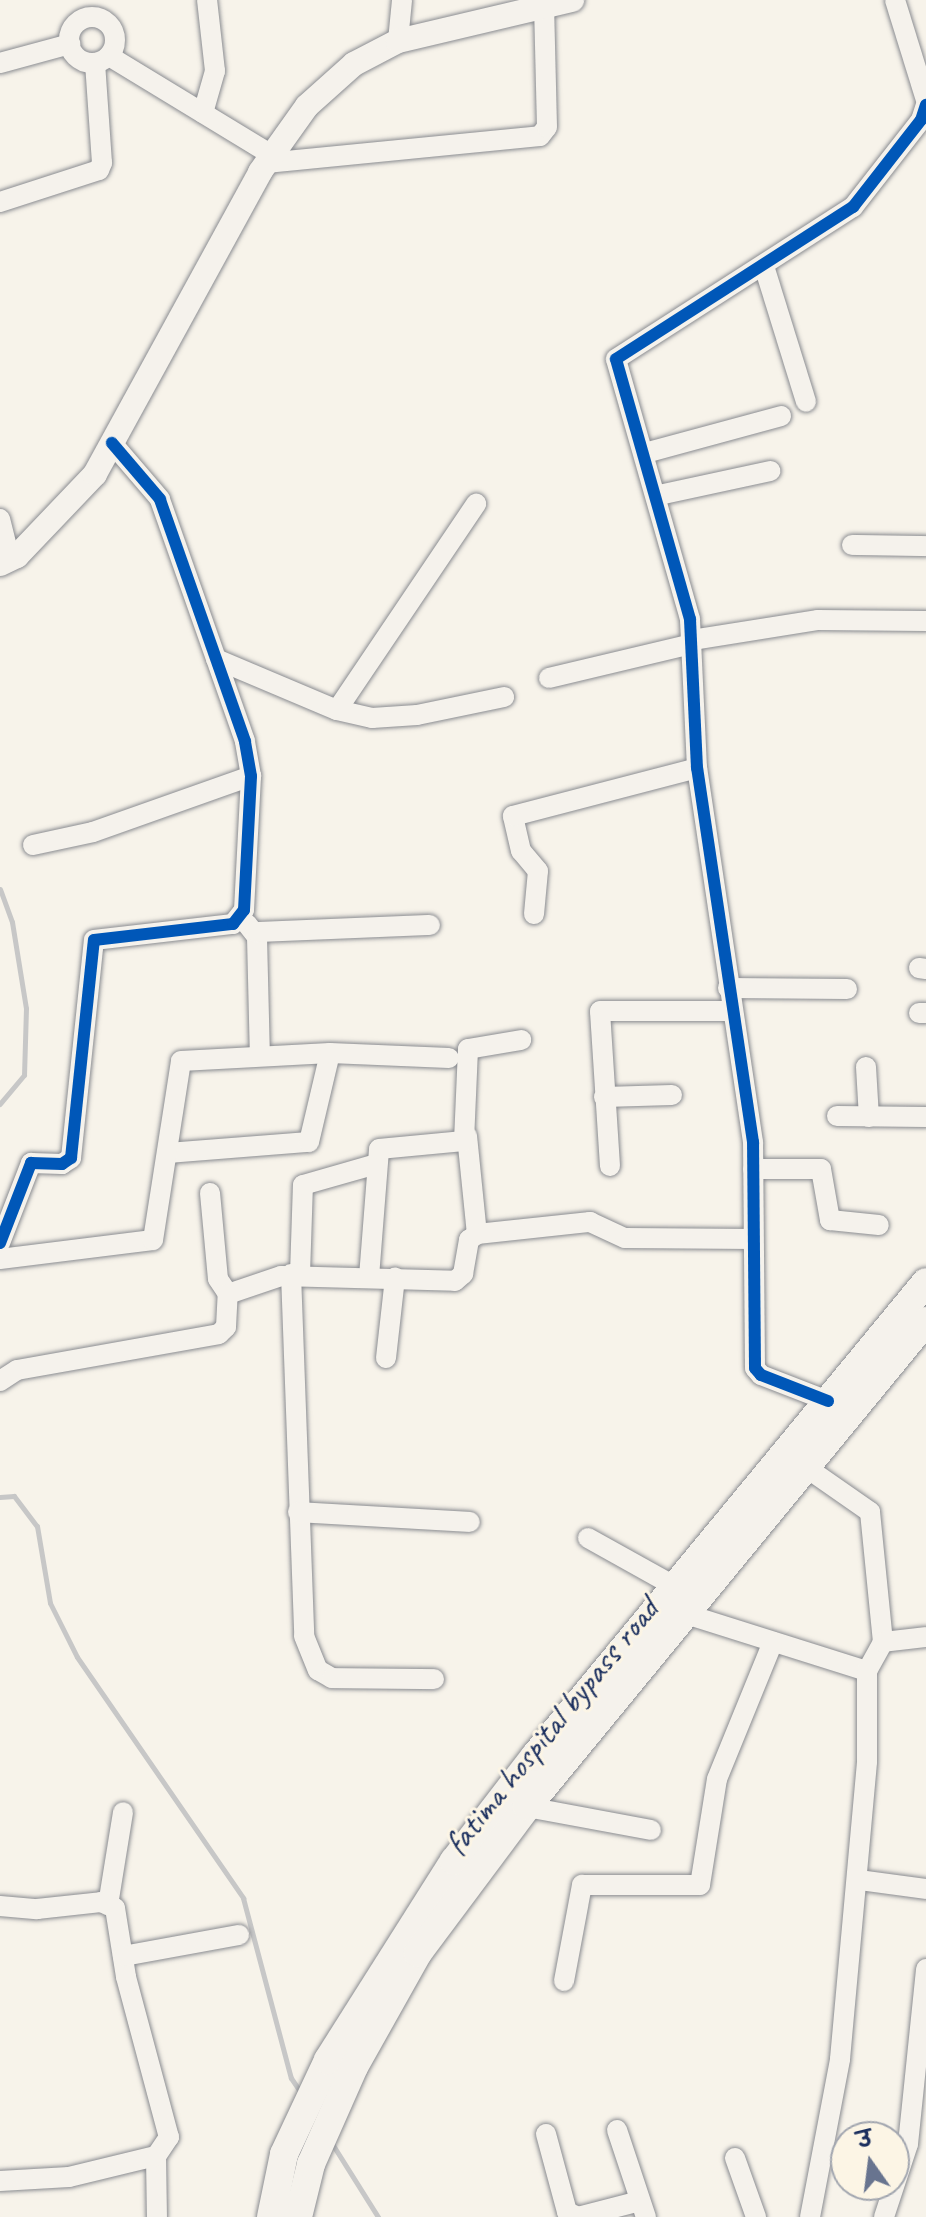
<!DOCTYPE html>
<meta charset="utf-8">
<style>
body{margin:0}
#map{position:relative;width:926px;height:2217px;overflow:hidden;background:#f7f3ea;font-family:Caveat,"Playpen Sans Deva",sans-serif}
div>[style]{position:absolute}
.stream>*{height:5px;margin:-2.5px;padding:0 2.5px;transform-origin:2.5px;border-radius:2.5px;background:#c7c7c7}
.roads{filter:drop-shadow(0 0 2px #8a8c91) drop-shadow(0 0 2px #8a8c91)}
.minor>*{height:20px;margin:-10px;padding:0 10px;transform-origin:10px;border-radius:10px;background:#f5f2ec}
.minor>.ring{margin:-10px;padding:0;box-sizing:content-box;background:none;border:20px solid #f5f2ec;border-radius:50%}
.major>*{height:24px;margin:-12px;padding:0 12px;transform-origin:12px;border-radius:12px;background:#f5f2ec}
.highway>*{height:28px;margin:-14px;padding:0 14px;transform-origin:14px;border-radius:14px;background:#f5f2ec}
.cycleway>*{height:12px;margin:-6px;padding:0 6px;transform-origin:6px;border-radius:6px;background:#0057b8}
span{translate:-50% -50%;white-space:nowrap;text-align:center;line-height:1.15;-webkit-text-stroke:6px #fcf5e5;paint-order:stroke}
.street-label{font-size:34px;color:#1b2f5e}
.north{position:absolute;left:830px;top:2121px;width:80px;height:80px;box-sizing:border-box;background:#fcf5e5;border:2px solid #a2a6af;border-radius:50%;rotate:346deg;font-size:22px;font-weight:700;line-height:32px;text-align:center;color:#1b2f5e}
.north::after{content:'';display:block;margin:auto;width:28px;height:36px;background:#68748f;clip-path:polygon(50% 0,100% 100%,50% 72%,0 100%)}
</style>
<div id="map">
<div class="stream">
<div style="left:0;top:889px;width:35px;rotate:70deg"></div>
<div style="left:12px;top:922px;width:87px;rotate:80.8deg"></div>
<div style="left:26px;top:1008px;width:67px;rotate:91.7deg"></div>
<div style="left:24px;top:1075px;width:38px;rotate:130deg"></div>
<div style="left:0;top:1497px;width:14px;rotate:-4deg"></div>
<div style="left:14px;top:1496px;width:38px;rotate:53deg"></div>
<div style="left:37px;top:1526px;width:78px;rotate:80.4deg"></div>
<div style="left:50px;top:1603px;width:60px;rotate:63.4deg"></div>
<div style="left:77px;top:1657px;width:293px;rotate:55.4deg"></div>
<div style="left:243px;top:1898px;width:186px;rotate:75.1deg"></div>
<div style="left:291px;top:2078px;width:18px;rotate:56deg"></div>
<div style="left:331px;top:2142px;width:89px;rotate:57.9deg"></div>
</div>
<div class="roads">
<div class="minor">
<div style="left:895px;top:0;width:105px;rotate:72.8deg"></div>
<div class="ring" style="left:69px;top:17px;width:26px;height:26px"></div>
<div style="left:398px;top:41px;width:41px;rotate:-84.4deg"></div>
<div style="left:109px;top:56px;width:191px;rotate:31.3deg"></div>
<div style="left:0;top:63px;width:73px;rotate:-15.2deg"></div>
<div style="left:203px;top:113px;width:44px;rotate:-74.1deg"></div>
<div style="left:215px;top:71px;width:71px;rotate:-96.4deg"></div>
<div style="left:266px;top:163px;width:275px;rotate:-5.6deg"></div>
<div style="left:540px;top:136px;width:11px;rotate:-52deg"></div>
<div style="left:547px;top:127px;width:121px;rotate:-91.4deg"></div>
<div style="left:0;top:202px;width:104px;rotate:-17.9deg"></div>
<div style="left:99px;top:170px;width:8px;rotate:-67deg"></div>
<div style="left:102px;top:163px;width:100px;rotate:-94deg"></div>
<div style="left:764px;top:266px;width:142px;rotate:72.8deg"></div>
<div style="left:645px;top:453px;width:141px;rotate:-15.2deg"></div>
<div style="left:659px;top:495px;width:114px;rotate:-12.2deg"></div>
<div style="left:0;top:519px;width:41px;rotate:76deg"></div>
<div style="left:852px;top:545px;width:74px;rotate:0.8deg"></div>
<div style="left:692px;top:640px;width:128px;rotate:-9deg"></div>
<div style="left:818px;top:620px;width:108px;rotate:0.5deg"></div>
<div style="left:216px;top:659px;width:131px;rotate:22.9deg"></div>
<div style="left:337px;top:710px;width:36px;rotate:13deg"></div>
<div style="left:372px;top:718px;width:45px;rotate:-3.8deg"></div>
<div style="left:417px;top:715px;width:89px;rotate:-11.7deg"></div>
<div style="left:549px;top:678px;width:147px;rotate:-13.4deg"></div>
<div style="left:337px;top:710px;width:249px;rotate:-56deg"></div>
<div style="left:33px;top:845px;width:61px;rotate:-12.2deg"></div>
<div style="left:93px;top:832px;width:168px;rotate:-19.5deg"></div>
<div style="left:534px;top:914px;width:43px;rotate:-84.7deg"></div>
<div style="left:538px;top:871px;width:26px;rotate:-130deg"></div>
<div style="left:521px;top:851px;width:36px;rotate:-103deg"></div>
<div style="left:513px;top:816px;width:190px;rotate:-14.6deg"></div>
<div style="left:247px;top:924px;width:16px;rotate:52deg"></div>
<div style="left:257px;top:937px;width:119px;rotate:88.6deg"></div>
<div style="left:256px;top:932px;width:174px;rotate:-2.3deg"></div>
<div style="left:919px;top:968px;width:7px;rotate:8deg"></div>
<div style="left:728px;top:988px;width:119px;rotate:0.5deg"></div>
<div style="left:919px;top:1013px;width:7px"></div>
<div style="left:866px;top:1067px;width:50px;rotate:86.6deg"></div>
<div style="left:604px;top:1097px;width:68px;rotate:-1.7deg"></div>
<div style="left:837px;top:1116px;width:89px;rotate:0.6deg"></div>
<div style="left:467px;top:1136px;width:99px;rotate:84.2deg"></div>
<div style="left:168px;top:1153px;width:141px;rotate:-4.5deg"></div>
<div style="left:309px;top:1142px;width:91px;rotate:-76.7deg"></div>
<div style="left:610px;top:1166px;width:155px;rotate:-93.7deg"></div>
<div style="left:600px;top:1011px;width:131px"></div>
<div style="left:753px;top:1169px;width:68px"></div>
<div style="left:821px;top:1169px;width:52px;rotate:80deg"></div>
<div style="left:830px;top:1220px;width:49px;rotate:5.8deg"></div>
<div style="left:210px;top:1193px;width:86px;rotate:84.7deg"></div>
<div style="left:218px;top:1279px;width:18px;rotate:56deg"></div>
<div style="left:0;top:1243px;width:86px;rotate:-68.8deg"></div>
<div style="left:31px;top:1163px;width:31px;rotate:2deg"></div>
<div style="left:62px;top:1164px;width:11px;rotate:-34deg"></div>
<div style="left:71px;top:1158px;width:219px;rotate:-84deg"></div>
<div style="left:94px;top:940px;width:140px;rotate:-6.6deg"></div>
<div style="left:233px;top:924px;width:18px;rotate:-52deg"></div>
<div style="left:244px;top:910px;width:134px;rotate:-87deg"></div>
<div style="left:251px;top:776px;width:36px;rotate:-100deg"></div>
<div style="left:245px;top:741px;width:256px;rotate:-109.4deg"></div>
<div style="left:160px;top:499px;width:74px;rotate:-130.6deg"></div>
<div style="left:0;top:1259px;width:154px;rotate:-7.1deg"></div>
<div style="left:153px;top:1240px;width:181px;rotate:-81.1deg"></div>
<div style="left:181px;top:1061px;width:149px;rotate:-3.1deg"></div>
<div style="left:330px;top:1053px;width:119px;rotate:2.4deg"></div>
<div style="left:291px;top:1274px;width:362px;rotate:87.9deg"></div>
<div style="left:304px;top:1636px;width:37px;rotate:68deg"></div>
<div style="left:318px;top:1670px;width:16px;rotate:30deg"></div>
<div style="left:332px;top:1678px;width:102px;rotate:0.6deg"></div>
<div style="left:300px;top:1274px;width:89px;rotate:-88.1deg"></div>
<div style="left:303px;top:1185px;width:76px;rotate:-16deg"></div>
<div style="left:369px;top:1277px;width:128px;rotate:-85.5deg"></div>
<div style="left:379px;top:1149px;width:85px;rotate:-5.4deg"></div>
<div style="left:464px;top:1141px;width:92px;rotate:-87.5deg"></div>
<div style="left:468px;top:1049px;width:54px;rotate:-9.6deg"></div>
<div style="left:386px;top:1358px;width:81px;rotate:-83.6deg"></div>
<div style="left:0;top:1381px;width:20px;rotate:-33deg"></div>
<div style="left:17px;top:1370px;width:205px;rotate:-10.1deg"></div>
<div style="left:219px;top:1334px;width:10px;rotate:-45deg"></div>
<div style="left:226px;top:1327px;width:33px;rotate:-87deg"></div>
<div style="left:228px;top:1294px;width:56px;rotate:-18.8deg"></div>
<div style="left:281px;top:1276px;width:174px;rotate:1.6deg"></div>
<div style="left:455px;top:1281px;width:11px;rotate:-41deg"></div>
<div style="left:463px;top:1274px;width:35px;rotate:-80deg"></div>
<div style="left:469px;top:1240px;width:10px;rotate:-37deg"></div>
<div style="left:477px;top:1234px;width:114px;rotate:-6.1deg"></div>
<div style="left:590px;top:1222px;width:38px;rotate:25deg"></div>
<div style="left:625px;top:1238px;width:128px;rotate:0.4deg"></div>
<div style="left:828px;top:1401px;width:72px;rotate:-158.8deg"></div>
<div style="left:761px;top:1375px;width:9px;rotate:-131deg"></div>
<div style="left:755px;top:1368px;width:226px;rotate:-90.5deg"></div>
<div style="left:753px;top:1142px;width:378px;rotate:-98.5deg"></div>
<div style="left:697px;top:768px;width:149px;rotate:-92.7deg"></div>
<div style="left:690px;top:619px;width:270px;rotate:-105.9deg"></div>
<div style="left:616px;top:359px;width:282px;rotate:-32.7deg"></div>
<div style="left:853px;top:207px;width:110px;rotate:-52deg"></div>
<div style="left:921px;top:120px;width:16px;rotate:-72deg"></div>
<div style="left:807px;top:1468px;width:77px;rotate:34.9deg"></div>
<div style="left:870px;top:1512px;width:131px;rotate:84.3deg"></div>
<div style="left:298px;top:1512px;width:172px;rotate:3.3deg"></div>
<div style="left:588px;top:1538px;width:103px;rotate:29.1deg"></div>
<div style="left:689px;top:1615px;width:187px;rotate:17.5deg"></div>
<div style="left:527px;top:1807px;width:126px;rotate:10.5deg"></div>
<div style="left:859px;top:1880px;width:68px;rotate:7.7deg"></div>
<div style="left:108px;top:1905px;width:94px;rotate:-80.8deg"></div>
<div style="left:0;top:1906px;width:37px;rotate:5deg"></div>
<div style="left:37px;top:1909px;width:64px;rotate:-6.2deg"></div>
<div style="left:101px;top:1902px;width:15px;rotate:23deg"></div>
<div style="left:115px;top:1908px;width:70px;rotate:80.9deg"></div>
<div style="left:126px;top:1977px;width:166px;rotate:75deg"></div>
<div style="left:169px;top:2137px;width:23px;rotate:124deg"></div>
<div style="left:156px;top:2156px;width:61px;rotate:89.1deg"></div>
<div style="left:123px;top:1956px;width:118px;rotate:-10.3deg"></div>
<div style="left:564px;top:1981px;width:98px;rotate:-79.4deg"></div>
<div style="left:582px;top:1885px;width:118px"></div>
<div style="left:700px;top:1885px;width:107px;rotate:-80.9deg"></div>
<div style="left:717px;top:1779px;width:148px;rotate:-67.8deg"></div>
<div style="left:617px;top:2130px;width:92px;rotate:71.6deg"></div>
<div style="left:546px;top:2134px;width:81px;rotate:74.9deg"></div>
<div style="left:567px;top:2212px;width:12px;rotate:24deg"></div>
<div style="left:578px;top:2217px;width:64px;rotate:-14.5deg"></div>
<div style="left:735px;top:2158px;width:63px;rotate:70.4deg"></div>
<div style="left:0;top:2181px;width:69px;rotate:-3.3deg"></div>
<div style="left:69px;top:2177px;width:89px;rotate:-13.6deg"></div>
<div style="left:810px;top:2217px;width:161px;rotate:-79.2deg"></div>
<div style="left:840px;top:2059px;width:299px;rotate:-84.8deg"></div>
<div style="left:867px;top:1761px;width:90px;rotate:-90deg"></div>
<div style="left:867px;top:1671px;width:33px;rotate:-61deg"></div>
<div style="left:883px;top:1642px;width:43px;rotate:-6.6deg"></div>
<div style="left:884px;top:2217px;width:77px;rotate:-71.8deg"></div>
<div style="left:908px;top:2144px;width:176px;rotate:-84.1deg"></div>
</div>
<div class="major">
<div style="left:0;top:564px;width:19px;rotate:-25deg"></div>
<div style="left:17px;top:556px;width:113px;rotate:-46.4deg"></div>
<div style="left:95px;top:474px;width:344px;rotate:-61.3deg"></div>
<div style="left:260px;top:172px;width:81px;rotate:-54.5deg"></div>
<div style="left:307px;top:106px;width:63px;rotate:-41.8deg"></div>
<div style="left:354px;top:64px;width:50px;rotate:-27.6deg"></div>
<div style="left:398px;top:41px;width:179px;rotate:-13.3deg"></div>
</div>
<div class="highway">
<div style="left:271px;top:2217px;width:64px;rotate:-78.3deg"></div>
<div style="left:284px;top:2154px;width:104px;rotate:-64.9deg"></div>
<div style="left:328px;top:2060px;width:236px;rotate:-57.7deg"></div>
<div style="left:454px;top:1861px;width:133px;rotate:-52.4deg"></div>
<div style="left:535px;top:1756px;width:614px;rotate:-50.48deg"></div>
<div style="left:298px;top:2217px;width:55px;rotate:-76.2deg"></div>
<div style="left:311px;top:2164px;width:106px;rotate:-66.1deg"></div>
<div style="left:354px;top:2067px;width:131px;rotate:-60.7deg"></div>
<div style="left:418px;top:1953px;width:182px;rotate:-53.3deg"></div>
<div style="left:527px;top:1807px;width:629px;rotate:-50.61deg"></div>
</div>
</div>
<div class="cycleway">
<div style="left:0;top:1243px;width:86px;rotate:-68.8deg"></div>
<div style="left:31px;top:1163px;width:31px;rotate:2deg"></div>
<div style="left:62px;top:1164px;width:11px;rotate:-34deg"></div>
<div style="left:71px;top:1158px;width:219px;rotate:-84deg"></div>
<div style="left:94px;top:940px;width:140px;rotate:-6.6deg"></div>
<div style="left:233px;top:924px;width:18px;rotate:-52deg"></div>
<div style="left:244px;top:910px;width:134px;rotate:-87deg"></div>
<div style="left:251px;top:776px;width:36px;rotate:-100deg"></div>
<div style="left:245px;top:741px;width:256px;rotate:-109.4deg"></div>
<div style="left:160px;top:499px;width:74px;rotate:-130.6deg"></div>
<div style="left:828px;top:1401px;width:72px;rotate:-158.8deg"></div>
<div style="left:761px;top:1375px;width:9px;rotate:-131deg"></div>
<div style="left:755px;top:1368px;width:226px;rotate:-90.5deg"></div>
<div style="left:753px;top:1142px;width:378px;rotate:-98.5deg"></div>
<div style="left:697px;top:768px;width:149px;rotate:-92.7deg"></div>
<div style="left:690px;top:619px;width:270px;rotate:-105.9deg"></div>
<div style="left:616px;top:359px;width:282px;rotate:-32.7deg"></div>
<div style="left:853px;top:207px;width:110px;rotate:-52deg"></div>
<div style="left:921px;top:120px;width:16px;rotate:-72deg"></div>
</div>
<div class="street-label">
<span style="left:551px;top:1726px;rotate:-51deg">fatima hospital bypass road</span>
</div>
<div class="north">उ</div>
</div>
